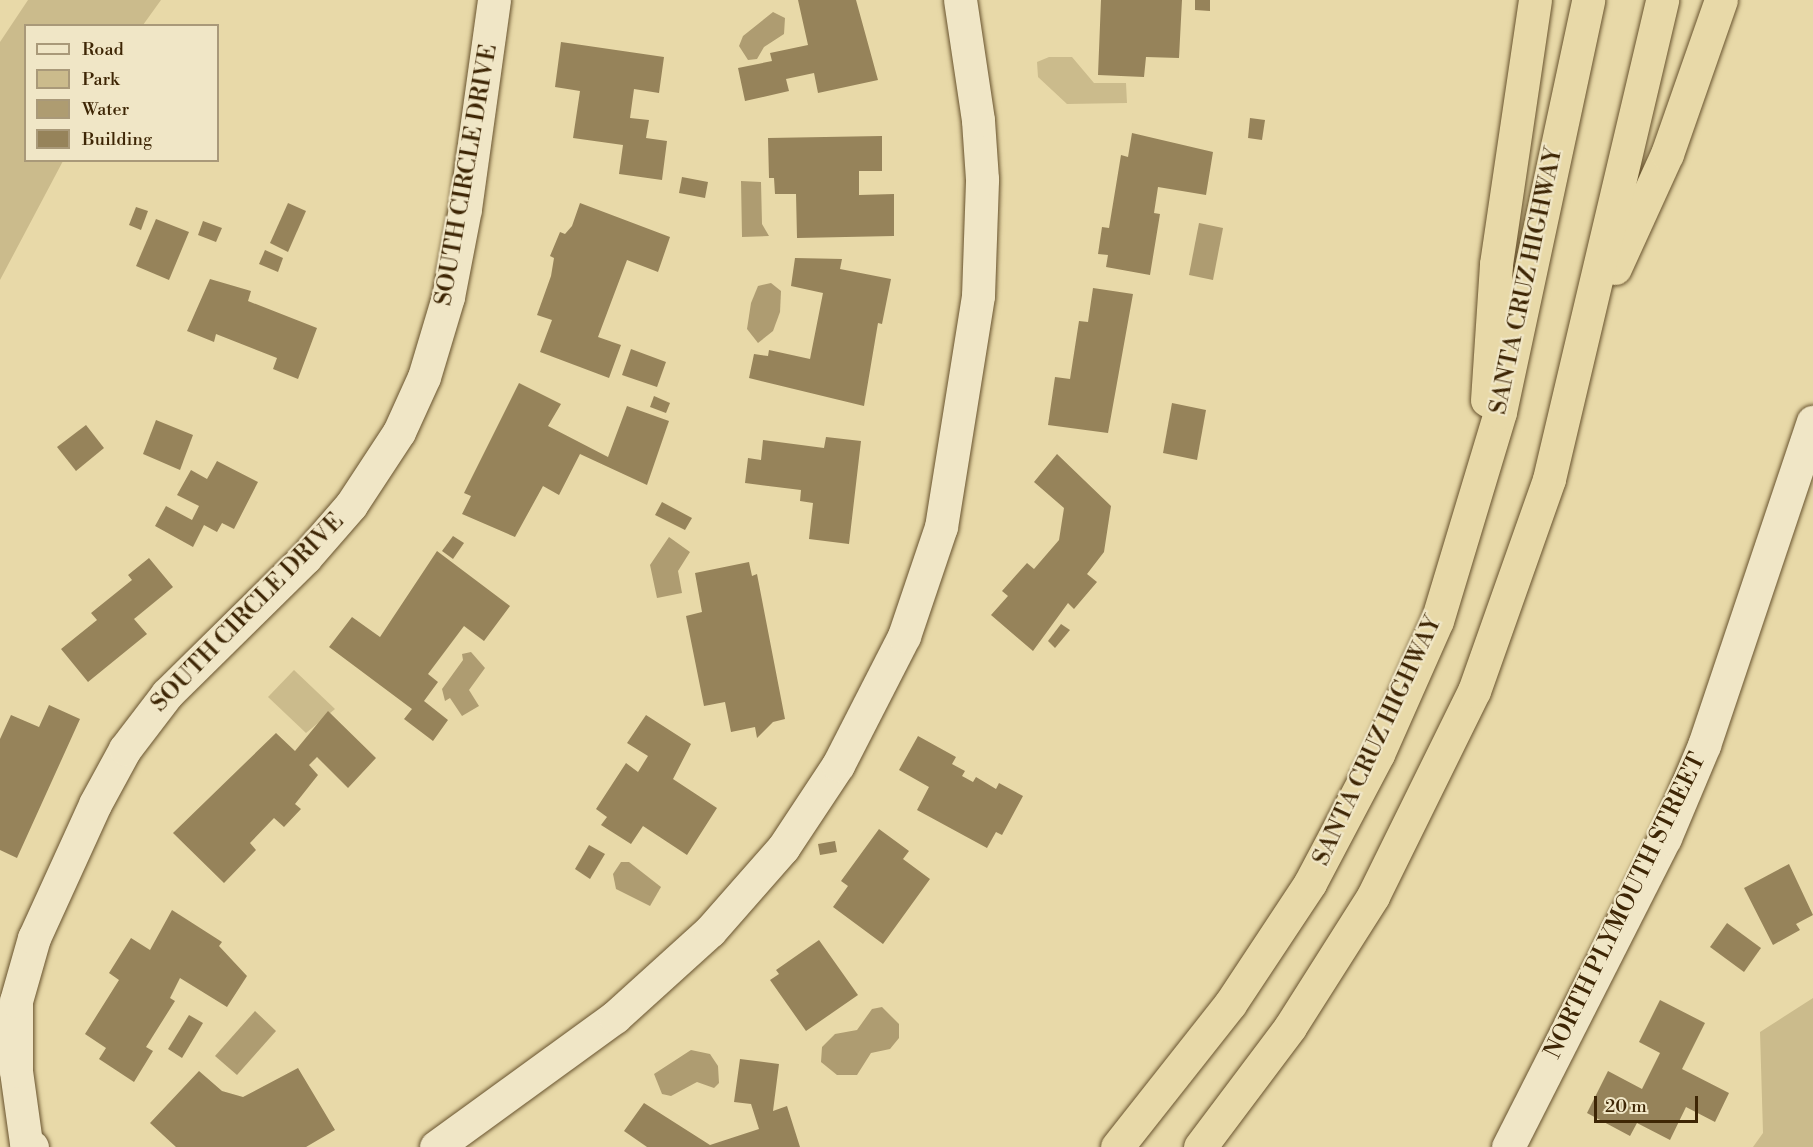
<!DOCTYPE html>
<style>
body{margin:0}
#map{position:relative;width:1813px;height:1147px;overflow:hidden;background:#e8d9a8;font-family:"Libre Bodoni",serif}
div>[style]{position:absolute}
.green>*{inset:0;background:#cbbb8c}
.water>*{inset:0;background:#ae9c71}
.building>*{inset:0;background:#96835a}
.roads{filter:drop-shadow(0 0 2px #68532e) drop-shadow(0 0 2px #68532e)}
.minor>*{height:33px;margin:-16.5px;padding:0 16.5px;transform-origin:16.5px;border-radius:16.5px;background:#f0e6c6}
.highway>*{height:33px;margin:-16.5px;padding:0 16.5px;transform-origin:16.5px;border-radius:16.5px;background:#e8d9a8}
span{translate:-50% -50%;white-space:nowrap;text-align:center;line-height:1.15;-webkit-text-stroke:4.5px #f0e6c6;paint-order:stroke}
.street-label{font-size:24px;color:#3e2605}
.legend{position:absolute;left:24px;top:24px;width:195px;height:138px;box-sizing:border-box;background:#f0e6c6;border:2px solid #a99979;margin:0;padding:8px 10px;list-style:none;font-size:18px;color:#3e2605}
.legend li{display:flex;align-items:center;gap:12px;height:30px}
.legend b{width:30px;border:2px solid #a99979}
.scale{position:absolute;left:1594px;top:1096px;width:104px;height:27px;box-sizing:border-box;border:3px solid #3e2605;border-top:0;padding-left:8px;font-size:18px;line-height:21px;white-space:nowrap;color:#3e2605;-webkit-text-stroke:4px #f0e6c6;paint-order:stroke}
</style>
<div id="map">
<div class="green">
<div style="clip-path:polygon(28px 0,161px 0,143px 25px,26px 26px,26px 160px,63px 161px,0 280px,0 42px)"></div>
<div style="clip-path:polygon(1049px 57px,1072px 57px,1094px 83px,1126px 83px,1127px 103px,1067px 104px,1038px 77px,1037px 62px)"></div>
<div style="clip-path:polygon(294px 670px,335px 709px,306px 733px,268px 697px)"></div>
<div style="clip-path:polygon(1813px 998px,1813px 1147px,1753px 1147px,1763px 1133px,1760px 1032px)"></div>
</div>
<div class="water">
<div style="clip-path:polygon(773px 12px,785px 18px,784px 34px,764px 47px,757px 59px,748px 60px,739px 46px,743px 36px)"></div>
<div style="clip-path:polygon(741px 181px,761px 182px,762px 224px,769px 236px,742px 237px)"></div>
<div style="clip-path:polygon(1199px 223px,1223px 228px,1213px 280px,1189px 275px)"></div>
<div style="clip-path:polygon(771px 283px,781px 291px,780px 312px,773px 331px,758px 343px,747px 329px,751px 303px,758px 286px)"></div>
<div style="clip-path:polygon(669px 537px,690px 552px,678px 571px,682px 593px,657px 598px,650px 565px)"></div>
<div style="clip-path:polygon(471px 652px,485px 668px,469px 690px,479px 706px,462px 716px,450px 698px,445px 701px,442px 689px,463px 660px,462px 654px)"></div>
<div style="clip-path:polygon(621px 862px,629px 862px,661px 887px,650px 906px,616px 889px,613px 874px)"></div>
<div style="clip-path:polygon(882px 1007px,899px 1024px,899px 1038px,890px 1049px,871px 1053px,857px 1075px,837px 1075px,821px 1062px,822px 1047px,835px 1034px,857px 1030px,872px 1009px)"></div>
<div style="clip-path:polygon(255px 1011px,276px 1031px,237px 1075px,215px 1056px)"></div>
<div style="clip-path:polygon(691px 1050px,710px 1054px,718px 1066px,719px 1083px,714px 1088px,697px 1082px,671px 1096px,662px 1094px,654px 1074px)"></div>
</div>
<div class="building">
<div style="clip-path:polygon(798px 0,856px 0,878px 80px,818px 93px,814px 73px,786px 79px,789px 91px,745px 101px,738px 68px,772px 61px,770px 53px,808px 45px)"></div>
<div style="clip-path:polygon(1101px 0,1182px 0,1179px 58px,1146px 57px,1144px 77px,1098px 75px)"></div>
<div style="clip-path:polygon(1195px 0,1210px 0,1210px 11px,1195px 10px)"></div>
<div style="clip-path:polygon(561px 42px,664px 57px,659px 93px,634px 89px,630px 118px,649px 120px,646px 138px,667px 141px,662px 180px,619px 174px,623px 145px,573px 138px,580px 91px,555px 87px)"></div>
<div style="clip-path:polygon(1250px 118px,1265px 120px,1262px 140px,1248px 138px)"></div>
<div style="clip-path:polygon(1132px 133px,1213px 152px,1206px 195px,1158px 187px,1154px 213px,1160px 214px,1150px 275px,1106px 267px,1108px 255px,1098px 254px,1102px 227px,1109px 228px,1121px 155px,1128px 157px)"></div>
<div style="clip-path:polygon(882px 136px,882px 171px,859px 171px,859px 195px,894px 194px,894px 236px,797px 238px,796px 194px,775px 194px,774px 178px,769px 178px,768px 138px)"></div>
<div style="clip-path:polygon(682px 177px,708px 182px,705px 198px,679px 193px)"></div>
<div style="clip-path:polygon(288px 203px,306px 211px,288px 252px,270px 243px)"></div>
<div style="clip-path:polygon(580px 203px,670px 237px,658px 272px,627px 260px,598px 337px,621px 345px,609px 378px,540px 352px,552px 320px,537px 315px,551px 276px,554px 258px,550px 256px,560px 232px,565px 234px,572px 226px)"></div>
<div style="clip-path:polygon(136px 207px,148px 211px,141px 230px,129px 225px)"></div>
<div style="clip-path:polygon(156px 219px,189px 232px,169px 280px,136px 266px)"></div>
<div style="clip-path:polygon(203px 221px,222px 228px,216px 242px,198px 235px)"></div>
<div style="clip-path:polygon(265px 250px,283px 258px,278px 272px,259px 264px)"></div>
<div style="clip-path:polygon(795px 258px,842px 259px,840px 269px,891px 279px,882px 324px,878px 323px,864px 406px,749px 378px,754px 354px,768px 356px,769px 350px,810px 359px,823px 293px,791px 286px)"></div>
<div style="clip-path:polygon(210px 279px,251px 291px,248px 301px,317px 328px,298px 379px,273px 369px,277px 358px,216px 334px,214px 342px,187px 331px)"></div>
<div style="clip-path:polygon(1093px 288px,1133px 294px,1108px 433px,1048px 425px,1055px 377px,1070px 379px,1079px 321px,1088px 322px)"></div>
<div style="clip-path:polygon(631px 349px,666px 362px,657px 387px,622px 375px)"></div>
<div style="clip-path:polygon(519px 383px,561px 404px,548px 426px,608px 457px,627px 406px,669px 421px,647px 485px,580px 454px,559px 495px,543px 486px,515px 537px,462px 514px,471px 496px,464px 493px)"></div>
<div style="clip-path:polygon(654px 396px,670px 403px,666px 413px,650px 407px)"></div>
<div style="clip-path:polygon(1172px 403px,1206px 410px,1197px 460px,1163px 453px)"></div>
<div style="clip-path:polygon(156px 420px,193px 435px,180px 470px,143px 454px)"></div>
<div style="clip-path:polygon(86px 425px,104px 448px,76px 471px,57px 447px)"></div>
<div style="clip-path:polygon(826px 437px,861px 441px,849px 544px,809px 539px,813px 503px,800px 501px,801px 490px,745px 483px,748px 458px,761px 460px,763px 440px,824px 448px)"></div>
<div style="clip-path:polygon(1057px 454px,1111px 506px,1104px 552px,1087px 574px,1097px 582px,1074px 609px,1068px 603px,1033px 651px,991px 615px,1008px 596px,1002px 591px,1027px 563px,1034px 569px,1059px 540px,1064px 508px,1034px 482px)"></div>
<div style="clip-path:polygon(217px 461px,258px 482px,234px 529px,222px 523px,217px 532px,204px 525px,193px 547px,155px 526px,166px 506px,192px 520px,199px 506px,177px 495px,191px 470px,207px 479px)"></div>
<div style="clip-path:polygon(662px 502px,692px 518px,685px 530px,655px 515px)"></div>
<div style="clip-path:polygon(453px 536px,464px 543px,453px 559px,442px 551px)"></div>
<div style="clip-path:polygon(437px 551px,510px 606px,484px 641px,464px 626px,428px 674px,438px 682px,424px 701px,448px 720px,433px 741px,404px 719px,412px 709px,329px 647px,352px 617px,380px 637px)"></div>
<div style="clip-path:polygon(149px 558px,173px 587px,134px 619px,147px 634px,88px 682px,61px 649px,97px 620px,91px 613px,132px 580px,128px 575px)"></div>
<div style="clip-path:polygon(749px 562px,752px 576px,757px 574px,785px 719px,773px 722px,757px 738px,755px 727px,731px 732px,725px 702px,704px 706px,686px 616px,702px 612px,695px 573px)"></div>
<div style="clip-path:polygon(1061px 624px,1070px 630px,1055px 648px,1048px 641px)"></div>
<div style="clip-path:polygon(49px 705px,80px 719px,17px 858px,0 850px,0 739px,11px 715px,39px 727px)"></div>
<div style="clip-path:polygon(328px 711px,376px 758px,348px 788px,317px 757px,309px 765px,318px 775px,295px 804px,301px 809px,284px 827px,274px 818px,250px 843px,256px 850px,224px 883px,173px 833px,276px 733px,295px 751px)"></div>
<div style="clip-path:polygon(646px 715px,691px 744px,673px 779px,717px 808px,687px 855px,643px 826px,631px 844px,601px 825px,607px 817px,596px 809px,626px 763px,638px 772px,648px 756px,627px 743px)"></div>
<div style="clip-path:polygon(918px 736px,956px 757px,952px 764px,965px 771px,962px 776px,973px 782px,976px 777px,996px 789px,999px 783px,1023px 796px,1002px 835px,996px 832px,987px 848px,917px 810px,929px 787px,899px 770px)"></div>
<div style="clip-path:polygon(879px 829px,909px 851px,903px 859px,930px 879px,883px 944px,833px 907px,848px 886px,841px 881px)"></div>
<div style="clip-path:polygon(835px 841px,837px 852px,820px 855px,818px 844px)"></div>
<div style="clip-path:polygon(589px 845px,605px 854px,590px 879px,575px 869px)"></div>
<div style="clip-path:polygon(1789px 864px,1813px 915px,1796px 924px,1800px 930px,1773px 945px,1744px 888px)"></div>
<div style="clip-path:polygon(172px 910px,222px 942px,219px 946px,247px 976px,227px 1007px,180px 978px,170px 998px,175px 1001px,146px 1047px,153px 1051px,134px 1082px,99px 1059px,106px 1048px,85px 1034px,119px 980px,109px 973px,131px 938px,150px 950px)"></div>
<div style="clip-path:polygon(1727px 923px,1761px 948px,1744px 972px,1710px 947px)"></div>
<div style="clip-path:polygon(819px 940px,858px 995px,806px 1031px,770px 980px,779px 974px,776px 970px)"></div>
<div style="clip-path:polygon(1660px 1000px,1705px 1023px,1682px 1069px,1729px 1093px,1715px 1122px,1686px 1107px,1670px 1140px,1637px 1123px,1630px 1136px,1587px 1113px,1608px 1071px,1642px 1089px,1660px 1053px,1639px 1042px)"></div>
<div style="clip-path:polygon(189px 1015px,203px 1023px,182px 1058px,168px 1049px)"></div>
<div style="clip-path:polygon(740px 1059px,779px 1064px,773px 1111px,787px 1106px,800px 1147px,647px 1147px,624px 1131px,644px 1103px,710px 1145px,759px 1129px,751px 1104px,734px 1102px)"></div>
<div style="clip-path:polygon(298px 1068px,335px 1130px,306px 1147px,176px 1147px,150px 1123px,199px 1071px,222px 1091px,243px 1097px)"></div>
</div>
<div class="roads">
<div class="minor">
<div style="left:32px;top:1147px;width:7px;rotate:-146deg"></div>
<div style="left:26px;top:1143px;width:73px;rotate:-97.9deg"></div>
<div style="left:16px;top:1071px;width:70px;rotate:-90deg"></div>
<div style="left:16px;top:1001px;width:66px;rotate:-74.1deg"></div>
<div style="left:34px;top:938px;width:147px;rotate:-65.5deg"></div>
<div style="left:95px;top:804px;width:63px;rotate:-61.4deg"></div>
<div style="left:125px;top:749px;width:69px;rotate:-52.6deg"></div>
<div style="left:167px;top:694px;width:194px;rotate:-44.6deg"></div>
<div style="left:305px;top:558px;width:70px;rotate:-49deg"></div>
<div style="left:351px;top:505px;width:87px;rotate:-56.7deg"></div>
<div style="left:399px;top:432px;width:60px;rotate:-65.6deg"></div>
<div style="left:424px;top:377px;width:84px;rotate:-73.3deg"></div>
<div style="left:448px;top:297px;width:90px;rotate:-79.1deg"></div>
<div style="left:465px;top:209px;width:211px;rotate:-82.1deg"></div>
<div style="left:436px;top:1147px;width:221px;rotate:-36deg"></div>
<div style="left:615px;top:1017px;width:128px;rotate:-42.2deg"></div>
<div style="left:710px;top:931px;width:111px;rotate:-48.7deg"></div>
<div style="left:783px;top:848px;width:100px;rotate:-56.5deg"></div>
<div style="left:838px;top:765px;width:145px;rotate:-62.9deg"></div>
<div style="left:904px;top:636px;width:115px;rotate:-71.3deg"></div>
<div style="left:941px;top:527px;width:234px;rotate:-80.9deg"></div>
<div style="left:978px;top:296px;width:117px;rotate:-88deg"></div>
<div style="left:982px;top:179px;width:59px;rotate:-93.9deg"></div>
<div style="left:978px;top:120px;width:121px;rotate:-98.5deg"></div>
<div style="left:1508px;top:1147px;width:347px;rotate:-63.1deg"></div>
<div style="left:1665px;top:838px;width:101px;rotate:-67.2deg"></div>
<div style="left:1704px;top:745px;width:341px;rotate:-71.4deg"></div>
</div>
<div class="highway">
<div style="left:1615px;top:268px;width:125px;rotate:-65.5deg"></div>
<div style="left:1667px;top:154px;width:163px;rotate:-70.7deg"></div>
<div style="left:1487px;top:400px;width:136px;rotate:-86.2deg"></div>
<div style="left:1496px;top:264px;width:267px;rotate:-81.6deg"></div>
<div style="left:1117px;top:1147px;width:182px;rotate:-51.7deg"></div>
<div style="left:1230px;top:1004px;width:145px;rotate:-56.5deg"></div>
<div style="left:1310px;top:883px;width:146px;rotate:-62.2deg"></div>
<div style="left:1378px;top:754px;width:145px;rotate:-66.1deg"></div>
<div style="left:1437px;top:621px;width:218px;rotate:-73.2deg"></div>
<div style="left:1500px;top:412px;width:421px;rotate:-77.9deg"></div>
<div style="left:1200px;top:1147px;width:150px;rotate:-53.1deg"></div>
<div style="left:1290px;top:1027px;width:155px;rotate:-57.6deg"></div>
<div style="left:1373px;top:896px;width:229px;rotate:-63.8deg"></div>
<div style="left:1474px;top:691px;width:225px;rotate:-70.5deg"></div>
<div style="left:1549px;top:479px;width:492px;rotate:-76.7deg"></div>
</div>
</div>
<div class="street-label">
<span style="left:467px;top:175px;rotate:-80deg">SOUTH CIRCLE DRIVE</span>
<span style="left:1527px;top:281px;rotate:-78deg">SANTA CRUZ HIGHWAY</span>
<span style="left:248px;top:613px;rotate:-46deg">SOUTH CIRCLE DRIVE</span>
<span style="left:1378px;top:741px;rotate:-65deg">SANTA CRUZ HIGHWAY</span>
<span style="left:1626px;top:906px;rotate:-64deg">NORTH PLYMOUTH STREET</span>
</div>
<ul class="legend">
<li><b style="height:8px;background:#f0e6c6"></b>Road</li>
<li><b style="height:16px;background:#cbbb8c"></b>Park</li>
<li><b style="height:16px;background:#ae9c71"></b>Water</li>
<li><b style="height:16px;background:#96835a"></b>Building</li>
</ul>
<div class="scale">20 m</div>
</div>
